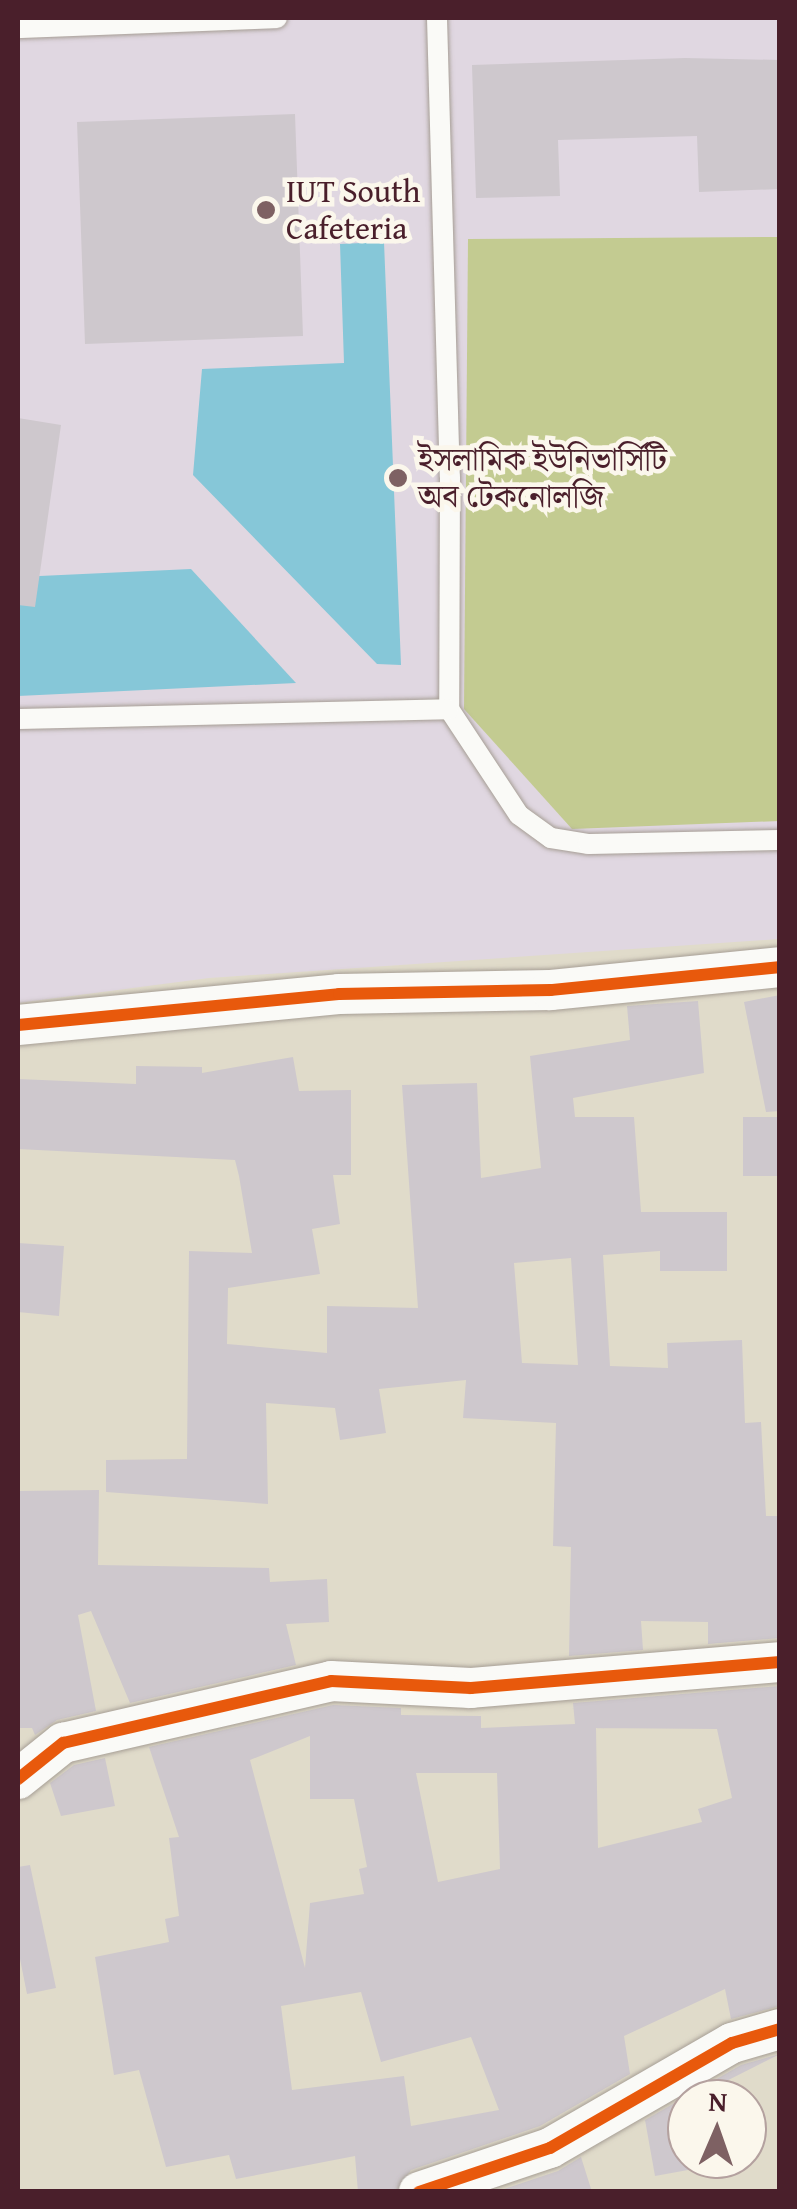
<!DOCTYPE html>
<meta charset="utf-8">
<style>
body{margin:0}
#map{position:relative;width:797px;height:2209px;overflow:hidden;background:#e0dbca;font-family:"Gentium Book Plus","Noto Serif Bengali",serif}
div>[style]{position:absolute}
.built>*{inset:0;background:#e0d7e1}
.green>*{inset:0;background:#c3cb91}
.water>*{inset:0;background:#86c7d8}
.building>*{inset:0;background:#cec8cd}
.roads{filter:drop-shadow(0 0 2px #a69e95) drop-shadow(0 0 2px #a69e95)}
.service>*{height:20px;margin:-10px;padding:0 10px;transform-origin:10px;border-radius:10px;background:#fafaf7}
.minor>*{height:40px;margin:-20px;padding:0 20px;transform-origin:20px;border-radius:20px;background:#fafaf7}
.cycleway>*{height:12px;margin:-6px;padding:0 6px;transform-origin:6px;border-radius:6px;background:#e8590c}
.dots>*{width:28px;height:28px;translate:-50% -50%;box-sizing:border-box;border:5px solid #fbf7ec;border-radius:50%}
span{translate:-50% -50%;white-space:nowrap;text-align:center;line-height:1.15;-webkit-text-stroke:9px #fbf7ec;paint-order:stroke}
.poi-label{font-size:32px;color:#4a1f2b}
.left{translate:0 -50%;text-align:left}
.frame{position:absolute;inset:0;border:20px solid #4a1f2b;pointer-events:none}
.north{position:absolute;left:667px;top:2079px;width:100px;height:100px;box-sizing:border-box;background:#fbf7ec;border:2px solid #b4a19f;border-radius:50%;rotate:2deg;font-size:28px;font-weight:700;line-height:40px;text-align:center;color:#4a1f2b}
.north::after{content:'';display:block;margin:auto;width:35px;height:45px;background:#7e6163;clip-path:polygon(50% 0,100% 100%,50% 72%,0 100%)}
</style>
<div id="map">
<div class="built">
<div style="clip-path:polygon(18px 18px,779px 18px,779px 939px,209px 978px,18px 1003px)"></div>
</div>
<div class="green">
<div style="clip-path:polygon(779px 237px,779px 821px,572px 829px,464px 709px,468px 239px)"></div>
</div>
<div class="water">
<div style="clip-path:polygon(384px 242px,401px 665px,377px 664px,193px 475px,202px 369px,344px 363px,340px 244px)"></div>
<div style="clip-path:polygon(191px 569px,296px 683px,18px 696px,18px 577px)"></div>
</div>
<div class="building">
<div style="clip-path:polygon(685px 58px,780px 60px,780px 189px,699px 192px,697px 136px,558px 140px,560px 196px,476px 198px,472px 65px)"></div>
<div style="clip-path:polygon(295px 114px,303px 336px,85px 344px,77px 122px)"></div>
<div style="clip-path:polygon(18px 418px,61px 425px,35px 607px,18px 605px)"></div>
<div style="clip-path:polygon(780px 995px,780px 1111px,766px 1112px,744px 1002px)"></div>
<div style="clip-path:polygon(evenodd,698px 1001px,704px 1073px,573px 1098px,575px 1117px,634px 1117px,641px 1212px,727px 1212px,727px 1271px,660px 1271px,660px 1251px,603px 1255px,610px 1366px,668px 1368px,667px 1343px,742px 1340px,745px 1423px,761px 1422px,766px 1516px,780px 1516px,780px 1638px,708px 1644px,708px 1622px,641px 1621px,643px 1650px,569px 1656px,571px 1547px,553px 1546px,556px 1423px,463px 1418px,466px 1380px,379px 1389px,386px 1433px,340px 1440px,335px 1408px,266px 1403px,268px 1504px,106px 1492px,106px 1460px,187px 1459px,189px 1251px,252px 1253px,239px 1176px,235px 1160px,18px 1149px,18px 1079px,136px 1084px,136px 1066px,202px 1067px,202px 1073px,293px 1057px,299px 1091px,351px 1090px,351px 1175px,333px 1175px,340px 1224px,312px 1229px,320px 1274px,228px 1288px,227px 1344px,327px 1353px,327px 1306px,418px 1308px,402px 1085px,477px 1083px,481px 1178px,541px 1168px,530px 1056px,630px 1040px,627px 1006px,698px 1001px,571px 1258px,578px 1365px,522px 1363px,514px 1263px,571px 1258px)"></div>
<div style="clip-path:polygon(743px 1117px,780px 1117px,780px 1176px,743px 1176px)"></div>
<div style="clip-path:polygon(18px 1243px,64px 1246px,59px 1316px,18px 1312px)"></div>
<div style="clip-path:polygon(99px 1490px,98px 1565px,269px 1568px,270px 1582px,327px 1579px,329px 1622px,286px 1624px,296px 1665px,130px 1703px,91px 1611px,78px 1615px,96px 1711px,57px 1720px,35px 1735px,32px 1728px,18px 1728px,18px 1491px)"></div>
<div style="clip-path:polygon(evenodd,780px 1686px,780px 2006px,731px 2019px,725px 1989px,624px 2036px,630px 2074px,540px 2126px,411px 2170px,396px 2192px,358px 2192px,355px 2156px,236px 2179px,229px 2155px,166px 2167px,139px 2070px,114px 2075px,95px 1957px,169px 1942px,165px 1919px,179px 1916px,169px 1838px,179px 1837px,149px 1747px,333px 1705px,401px 1708px,401px 1715px,481px 1716px,481px 1728px,575px 1724px,573px 1703px,780px 1686px,596px 1728px,717px 1729px,732px 1798px,698px 1809px,702px 1822px,598px 1848px,596px 1728px,780px 1686px,310px 1736px,310px 1799px,354px 1799px,367px 1867px,359px 1869px,364px 1894px,310px 1903px,305px 1968px,250px 1760px,310px 1736px,780px 1686px,416px 1773px,497px 1773px,500px 1869px,438px 1882px,416px 1773px,780px 1686px,361px 1992px,381px 2062px,471px 2037px,499px 2110px,411px 2126px,404px 2076px,292px 2090px,281px 2006px,361px 1992px)"></div>
<div style="clip-path:polygon(105px 1758px,115px 1806px,61px 1816px,50px 1783px,74px 1765px)"></div>
<div style="clip-path:polygon(30px 1865px,56px 1988px,27px 1994px,18px 1949px,18px 1867px)"></div>
<div style="clip-path:polygon(780px 2054px,677px 2106px,688px 2170px,655px 2176px,645px 2120px,741px 2065px)"></div>
<div style="clip-path:polygon(581px 2157px,592px 2192px,495px 2192px,558px 2171px)"></div>
</div>
<div class="roads">
<div class="service">
<div style="left:437px;top:18px;width:459px;rotate:88.4deg"></div>
<div style="left:450px;top:477px;width:232px;rotate:90.2deg"></div>
<div style="left:449px;top:709px;width:127px;rotate:56.6deg"></div>
<div style="left:519px;top:815px;width:39px;rotate:36deg"></div>
<div style="left:551px;top:838px;width:37px;rotate:9deg"></div>
<div style="left:588px;top:844px;width:192px;rotate:-1.2deg"></div>
<div style="left:18px;top:28px;width:259px;rotate:-2.2deg"></div>
<div style="left:18px;top:719px;width:431px;rotate:-1.3deg"></div>
</div>
<div class="minor">
<div style="left:18px;top:1025px;width:322px;rotate:-5.5deg"></div>
<div style="left:339px;top:994px;width:212px;rotate:-1.1deg"></div>
<div style="left:551px;top:990px;width:230px;rotate:-5.7deg"></div>
<div style="left:18px;top:1779px;width:58px;rotate:-38.7deg"></div>
<div style="left:63px;top:1743px;width:275px;rotate:-13deg"></div>
<div style="left:331px;top:1681px;width:140px;rotate:2.9deg"></div>
<div style="left:471px;top:1688px;width:310px;rotate:-4.8deg"></div>
<div style="left:419px;top:2192px;width:138px;rotate:-18.6deg"></div>
<div style="left:550px;top:2148px;width:210px;rotate:-30deg"></div>
<div style="left:732px;top:2043px;width:50px;rotate:-16.3deg"></div>
</div>
</div>
<div class="cycleway">
<div style="left:18px;top:1025px;width:322px;rotate:-5.5deg"></div>
<div style="left:339px;top:994px;width:212px;rotate:-1.1deg"></div>
<div style="left:551px;top:990px;width:230px;rotate:-5.7deg"></div>
<div style="left:18px;top:1779px;width:58px;rotate:-38.7deg"></div>
<div style="left:63px;top:1743px;width:275px;rotate:-13deg"></div>
<div style="left:331px;top:1681px;width:140px;rotate:2.9deg"></div>
<div style="left:471px;top:1688px;width:310px;rotate:-4.8deg"></div>
<div style="left:419px;top:2192px;width:138px;rotate:-18.6deg"></div>
<div style="left:550px;top:2148px;width:210px;rotate:-30deg"></div>
<div style="left:732px;top:2043px;width:50px;rotate:-16.3deg"></div>
</div>
<div class="dots">
<div style="left:266px;top:210px;background:#7e6163"></div>
<div style="left:398px;top:478px;background:#7e6163"></div>
</div>
<div class="poi-label">
<span class="left" style="left:286px;top:210px">IUT South<br>Cafeteria</span>
<span class="left" style="left:418px;top:478px">ইসলামিক ইউনিভার্সিটি<br>অব টেকনোলজি</span>
</div>
<div class="frame"></div>
<div class="north">N</div>
</div>
